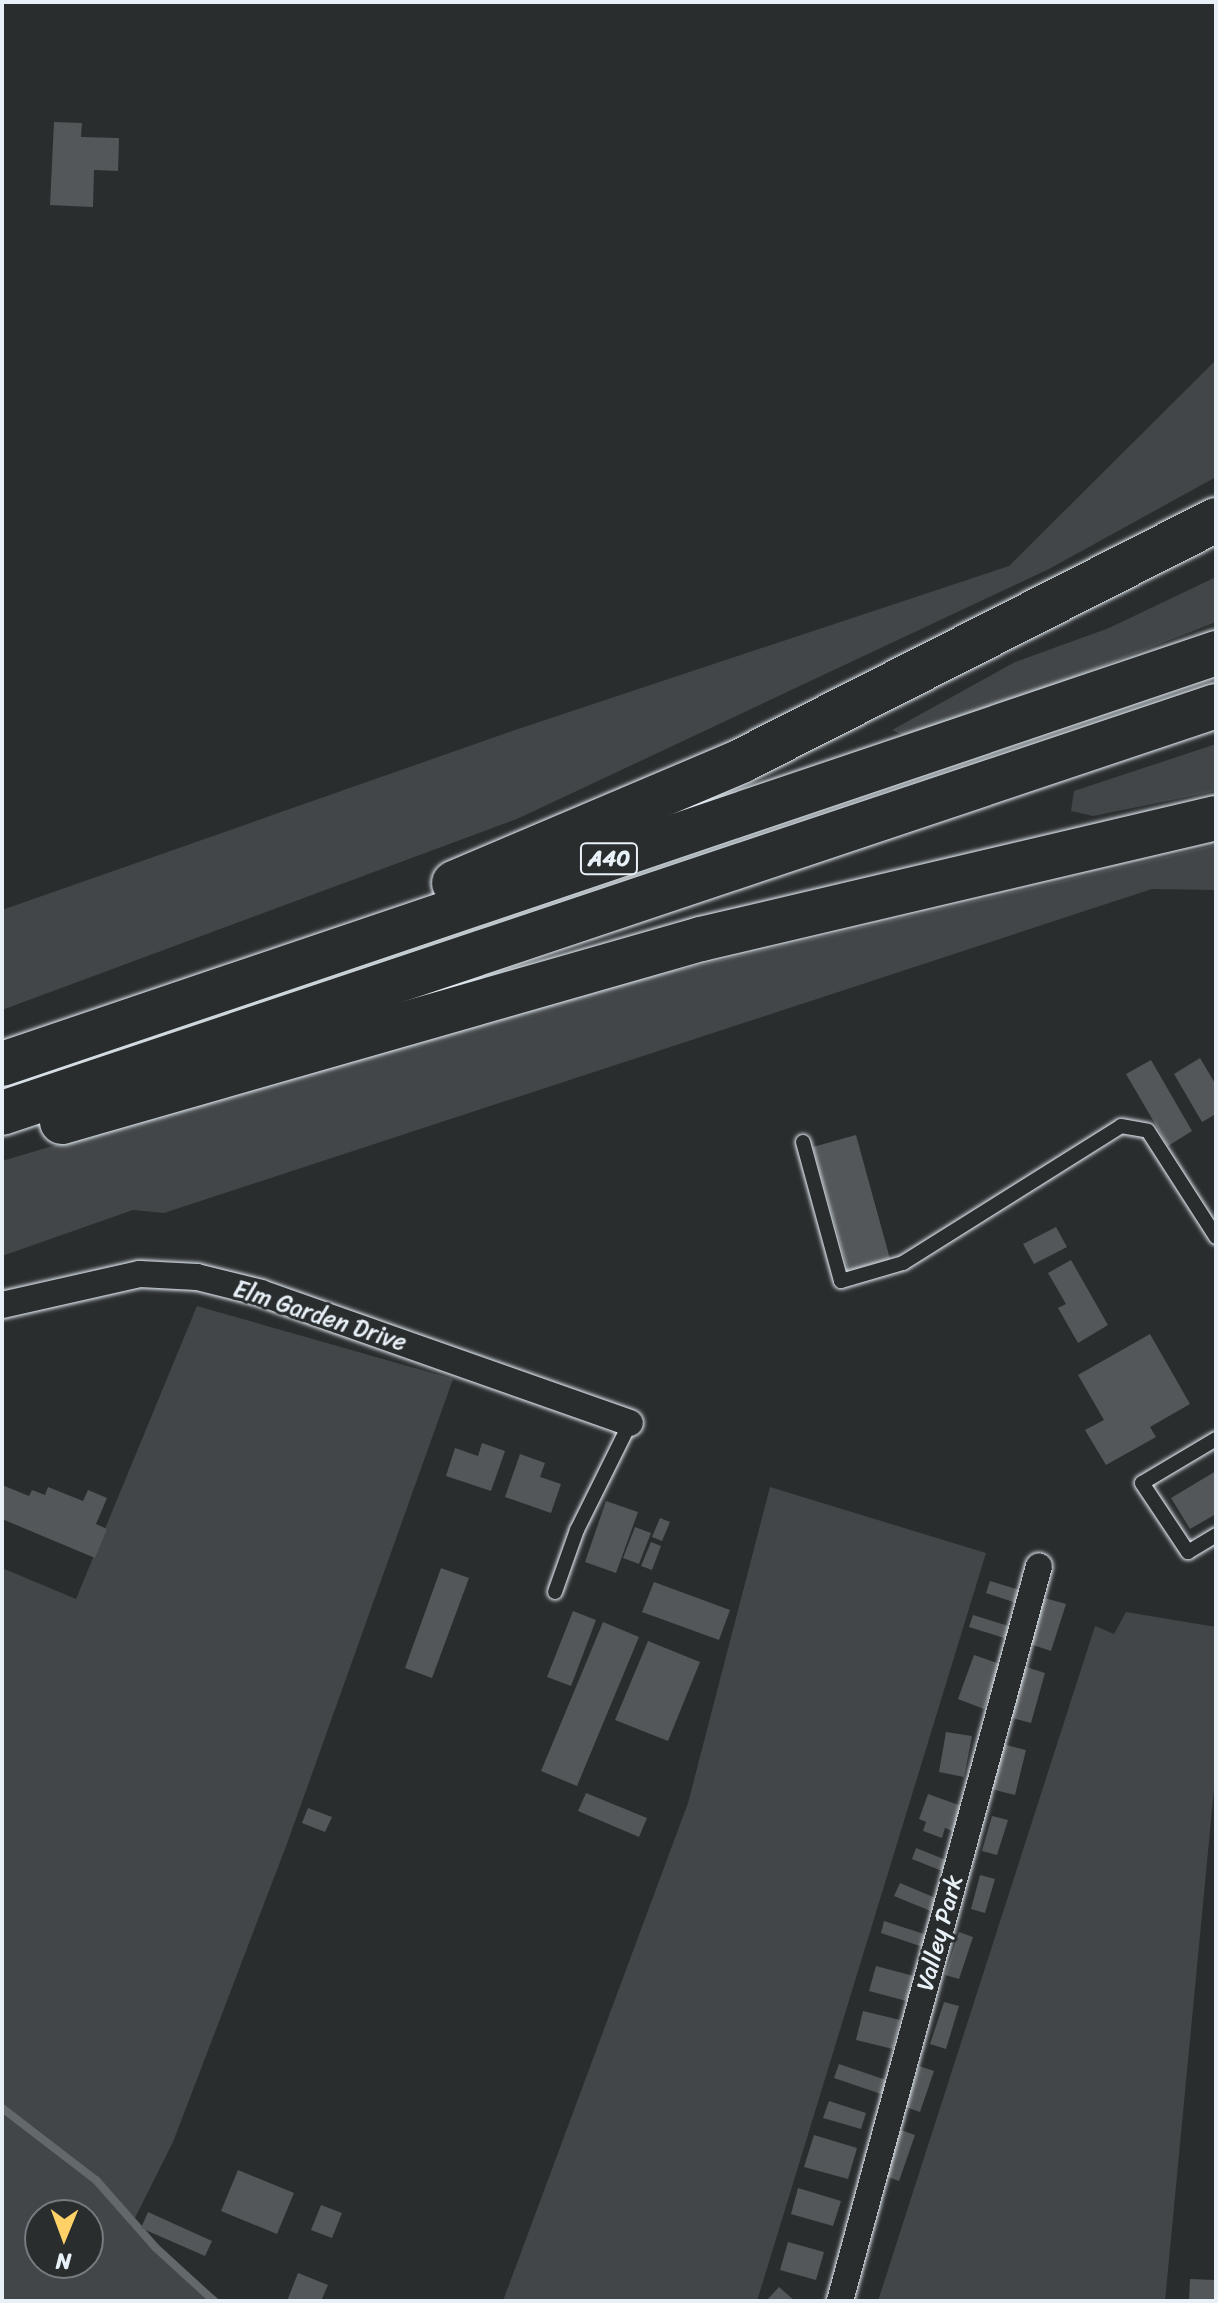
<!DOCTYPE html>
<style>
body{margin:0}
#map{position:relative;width:1218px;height:2303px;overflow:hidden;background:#2a2d2e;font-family:Sriracha,sans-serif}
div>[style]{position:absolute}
.green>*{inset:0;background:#424648}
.stream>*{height:8px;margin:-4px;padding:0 4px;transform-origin:4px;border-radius:4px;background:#63686b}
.building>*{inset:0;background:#535759}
.roads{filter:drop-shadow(0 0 2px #e8f1f8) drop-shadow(0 0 2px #e8f1f8)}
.service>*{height:14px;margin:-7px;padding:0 7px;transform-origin:7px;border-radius:7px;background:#2a2d2e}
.minor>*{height:26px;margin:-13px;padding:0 13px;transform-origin:13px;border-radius:13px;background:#2a2d2e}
.trunk>*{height:44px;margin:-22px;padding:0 22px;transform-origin:22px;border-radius:22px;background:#2a2d2e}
span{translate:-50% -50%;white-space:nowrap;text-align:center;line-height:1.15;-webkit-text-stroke:6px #2a2d2e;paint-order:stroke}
.shield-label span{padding:2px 6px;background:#2a2d2e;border:2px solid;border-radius:6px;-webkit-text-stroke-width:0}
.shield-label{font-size:22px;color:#e8f1f8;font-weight:700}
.street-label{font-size:24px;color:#e8f1f8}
.frame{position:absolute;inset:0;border:4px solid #e8f1f8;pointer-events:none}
.north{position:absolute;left:24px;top:2199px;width:80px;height:80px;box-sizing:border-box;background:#2a2d2e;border:2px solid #767b7f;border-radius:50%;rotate:181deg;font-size:22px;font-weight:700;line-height:32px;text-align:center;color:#e8f1f8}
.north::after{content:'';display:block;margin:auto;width:28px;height:36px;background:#ffd166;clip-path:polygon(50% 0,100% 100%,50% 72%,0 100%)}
</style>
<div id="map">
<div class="green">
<div style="clip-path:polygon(1216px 360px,1216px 477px,1049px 569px,517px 819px,2px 1010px,2px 910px,515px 730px,1009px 566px)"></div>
<div style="clip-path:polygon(1216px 577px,1216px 622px,928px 734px,905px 736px,892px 730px,1015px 662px,1109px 628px)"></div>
<div style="clip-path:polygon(1216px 744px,1216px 791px,1093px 816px,1071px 811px,1074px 791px)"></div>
<div style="clip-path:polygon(1216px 845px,1216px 890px,1152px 889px,164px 1213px,133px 1210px,2px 1256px,2px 1161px,519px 1007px)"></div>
<div style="clip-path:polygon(evenodd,197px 1306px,453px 1379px,288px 1841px,173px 2142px,131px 2226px,221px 2301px,2px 2301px,2px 1568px,76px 1599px,197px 1306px,40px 2215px,88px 2215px,88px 2263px,40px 2263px,40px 2215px)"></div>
<div style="clip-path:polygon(770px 1487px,986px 1553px,757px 2301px,503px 2301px,688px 1803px)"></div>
<div style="clip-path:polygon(1126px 1612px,1216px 1627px,1216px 1768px,1165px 2301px,878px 2301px,1095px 1626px,1114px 1634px)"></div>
</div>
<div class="stream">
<div style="left:2px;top:2108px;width:118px;rotate:37.5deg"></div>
<div style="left:96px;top:2180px;width:89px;rotate:48.6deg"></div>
<div style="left:155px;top:2247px;width:80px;rotate:42.5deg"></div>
</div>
<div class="building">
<div style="clip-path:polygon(54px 122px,82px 123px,81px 137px,119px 138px,118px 171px,94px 170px,93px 207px,50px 205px)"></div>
<div style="clip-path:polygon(1200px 1058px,1216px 1085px,1216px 1114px,1202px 1122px,1174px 1074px)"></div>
<div style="clip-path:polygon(1151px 1060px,1192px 1131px,1168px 1146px,1126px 1074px)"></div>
<div style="clip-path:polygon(856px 1135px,890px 1259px,848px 1271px,813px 1147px)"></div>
<div style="clip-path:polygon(1056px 1227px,1067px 1247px,1034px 1264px,1023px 1244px)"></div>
<div style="clip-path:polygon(1071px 1260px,1108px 1325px,1078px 1343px,1058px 1308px,1066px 1304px,1048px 1273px)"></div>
<div style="clip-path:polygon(1150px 1334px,1190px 1404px,1150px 1427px,1156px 1437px,1106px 1465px,1085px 1430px,1104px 1420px,1078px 1375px)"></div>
<div style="clip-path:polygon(482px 1443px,505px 1451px,491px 1491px,446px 1476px,455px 1448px,478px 1456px)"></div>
<div style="clip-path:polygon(520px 1454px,545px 1463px,540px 1477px,561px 1484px,551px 1513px,505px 1497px)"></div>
<div style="clip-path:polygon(1216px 1471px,1216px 1514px,1190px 1529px,1171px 1498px)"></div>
<div style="clip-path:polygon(2px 1485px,29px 1496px,32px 1490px,45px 1495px,48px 1487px,83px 1501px,88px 1490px,107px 1498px,96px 1524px,107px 1529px,95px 1558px,2px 1519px)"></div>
<div style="clip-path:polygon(606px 1501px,638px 1512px,616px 1573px,585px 1562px)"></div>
<div style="clip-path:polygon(660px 1518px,670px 1522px,662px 1541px,652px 1537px)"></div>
<div style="clip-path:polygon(635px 1527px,651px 1533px,639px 1564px,623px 1558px)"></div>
<div style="clip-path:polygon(651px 1542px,661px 1546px,652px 1570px,641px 1566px)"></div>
<div style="clip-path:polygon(441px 1568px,469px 1578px,432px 1678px,405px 1668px)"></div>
<div style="clip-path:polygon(990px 1581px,1030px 1593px,1026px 1606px,986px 1593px)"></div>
<div style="clip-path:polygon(654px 1582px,730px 1610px,719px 1640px,642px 1612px)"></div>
<div style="clip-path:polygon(1041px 1597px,1066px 1604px,1051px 1651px,1027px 1643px)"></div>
<div style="clip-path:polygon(573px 1611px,596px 1620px,571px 1686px,547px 1677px)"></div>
<div style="clip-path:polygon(973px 1615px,1018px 1629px,1014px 1641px,969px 1627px)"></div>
<div style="clip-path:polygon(603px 1622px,639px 1637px,577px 1786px,541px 1771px)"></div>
<div style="clip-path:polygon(648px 1641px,700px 1662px,668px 1741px,615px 1720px)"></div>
<div style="clip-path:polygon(974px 1655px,1000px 1664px,984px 1709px,958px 1699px)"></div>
<div style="clip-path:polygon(1023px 1666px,1045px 1673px,1031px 1723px,1008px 1717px)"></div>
<div style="clip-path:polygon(946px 1732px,972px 1736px,964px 1777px,939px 1772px)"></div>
<div style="clip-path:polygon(1002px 1744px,1026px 1750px,1015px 1795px,991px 1789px)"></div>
<div style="clip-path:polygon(586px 1793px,647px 1818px,639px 1837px,578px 1811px)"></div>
<div style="clip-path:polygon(928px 1794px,967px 1808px,958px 1833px,945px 1828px,942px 1838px,923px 1831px,926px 1822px,919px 1819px)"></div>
<div style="clip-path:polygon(308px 1808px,332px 1817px,325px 1832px,302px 1823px)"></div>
<div style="clip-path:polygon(992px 1816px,1008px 1820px,997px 1855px,982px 1851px)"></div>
<div style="clip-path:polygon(916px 1848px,951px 1862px,947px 1873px,912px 1859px)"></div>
<div style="clip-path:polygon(980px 1875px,995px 1879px,985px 1913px,971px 1909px)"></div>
<div style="clip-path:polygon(900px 1883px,938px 1899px,933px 1912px,894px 1896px)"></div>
<div style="clip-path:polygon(884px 1921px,930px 1936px,926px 1948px,881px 1933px)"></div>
<div style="clip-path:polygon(959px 1932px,973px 1937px,959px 1979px,945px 1975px)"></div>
<div style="clip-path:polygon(876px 1966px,921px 1978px,914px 2003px,869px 1991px)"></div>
<div style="clip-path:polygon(944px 2002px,959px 2006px,946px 2049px,930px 2044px)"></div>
<div style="clip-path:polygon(863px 2011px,900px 2020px,893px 2049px,856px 2040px)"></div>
<div style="clip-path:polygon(839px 2064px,889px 2081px,884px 2095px,834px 2078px)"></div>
<div style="clip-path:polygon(919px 2066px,934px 2071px,920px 2112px,906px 2107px)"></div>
<div style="clip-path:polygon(829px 2101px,866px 2113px,861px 2129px,823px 2118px)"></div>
<div style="clip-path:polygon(901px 2130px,915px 2135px,899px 2181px,885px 2176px)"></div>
<div style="clip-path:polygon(814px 2135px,857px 2148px,848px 2179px,804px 2167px)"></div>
<div style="clip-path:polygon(238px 2170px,294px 2193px,277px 2234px,221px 2211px)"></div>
<div style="clip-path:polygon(798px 2188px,841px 2201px,833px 2226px,791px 2214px)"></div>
<div style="clip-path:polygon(321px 2205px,342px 2213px,332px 2238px,311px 2230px)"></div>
<div style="clip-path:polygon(148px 2212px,212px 2241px,205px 2256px,141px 2228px)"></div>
<div style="clip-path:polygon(788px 2242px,824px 2252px,816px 2280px,780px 2270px)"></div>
<div style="clip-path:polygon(298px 2273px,328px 2285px,321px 2301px,287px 2301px)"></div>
<div style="clip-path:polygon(1190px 2279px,1216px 2280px,1216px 2301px,1189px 2301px)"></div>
<div style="clip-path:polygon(779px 2287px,795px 2301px,766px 2301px)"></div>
</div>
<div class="roads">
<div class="service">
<div style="left:803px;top:1142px;width:144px;rotate:74.7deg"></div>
<div style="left:841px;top:1281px;width:65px;rotate:-16.2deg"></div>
<div style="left:903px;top:1263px;width:257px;rotate:-32.1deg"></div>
<div style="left:1121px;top:1126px;width:27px;rotate:10deg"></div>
<div style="left:1148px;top:1131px;width:126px;rotate:57.3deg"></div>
<div style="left:1216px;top:1439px;width:86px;rotate:149.3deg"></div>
<div style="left:1142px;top:1483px;width:83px;rotate:56.3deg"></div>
<div style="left:1188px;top:1552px;width:33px;rotate:-31deg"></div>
<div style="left:555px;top:1592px;width:66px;rotate:-70.5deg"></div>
<div style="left:577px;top:1530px;width:119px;rotate:-63.6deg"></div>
</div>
<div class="minor">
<div style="left:2px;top:1305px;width:141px;rotate:-12.7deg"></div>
<div style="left:140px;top:1274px;width:57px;rotate:3deg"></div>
<div style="left:197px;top:1277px;width:66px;rotate:14deg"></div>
<div style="left:261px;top:1293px;width:391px;rotate:19.4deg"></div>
<div style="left:840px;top:2301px;width:761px;rotate:-74.85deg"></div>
</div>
<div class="trunk">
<div style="left:454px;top:883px;width:312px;rotate:-23deg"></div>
<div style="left:741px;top:761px;width:533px;rotate:-26.9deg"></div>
<div style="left:2px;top:1064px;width:1282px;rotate:-18.7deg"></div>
<div style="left:2px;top:1113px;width:1280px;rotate:-18.53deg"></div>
<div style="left:62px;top:1122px;width:665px;rotate:-15.98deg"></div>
<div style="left:701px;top:939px;width:529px;rotate:-13.22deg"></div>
</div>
</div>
<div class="shield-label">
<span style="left:609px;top:859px">A40</span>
</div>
<div class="street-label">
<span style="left:320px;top:1316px;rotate:18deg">Elm Garden Drive</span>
<span style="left:940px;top:1933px;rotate:-75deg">Valley Park</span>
</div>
<div class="frame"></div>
<div class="north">N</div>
</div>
